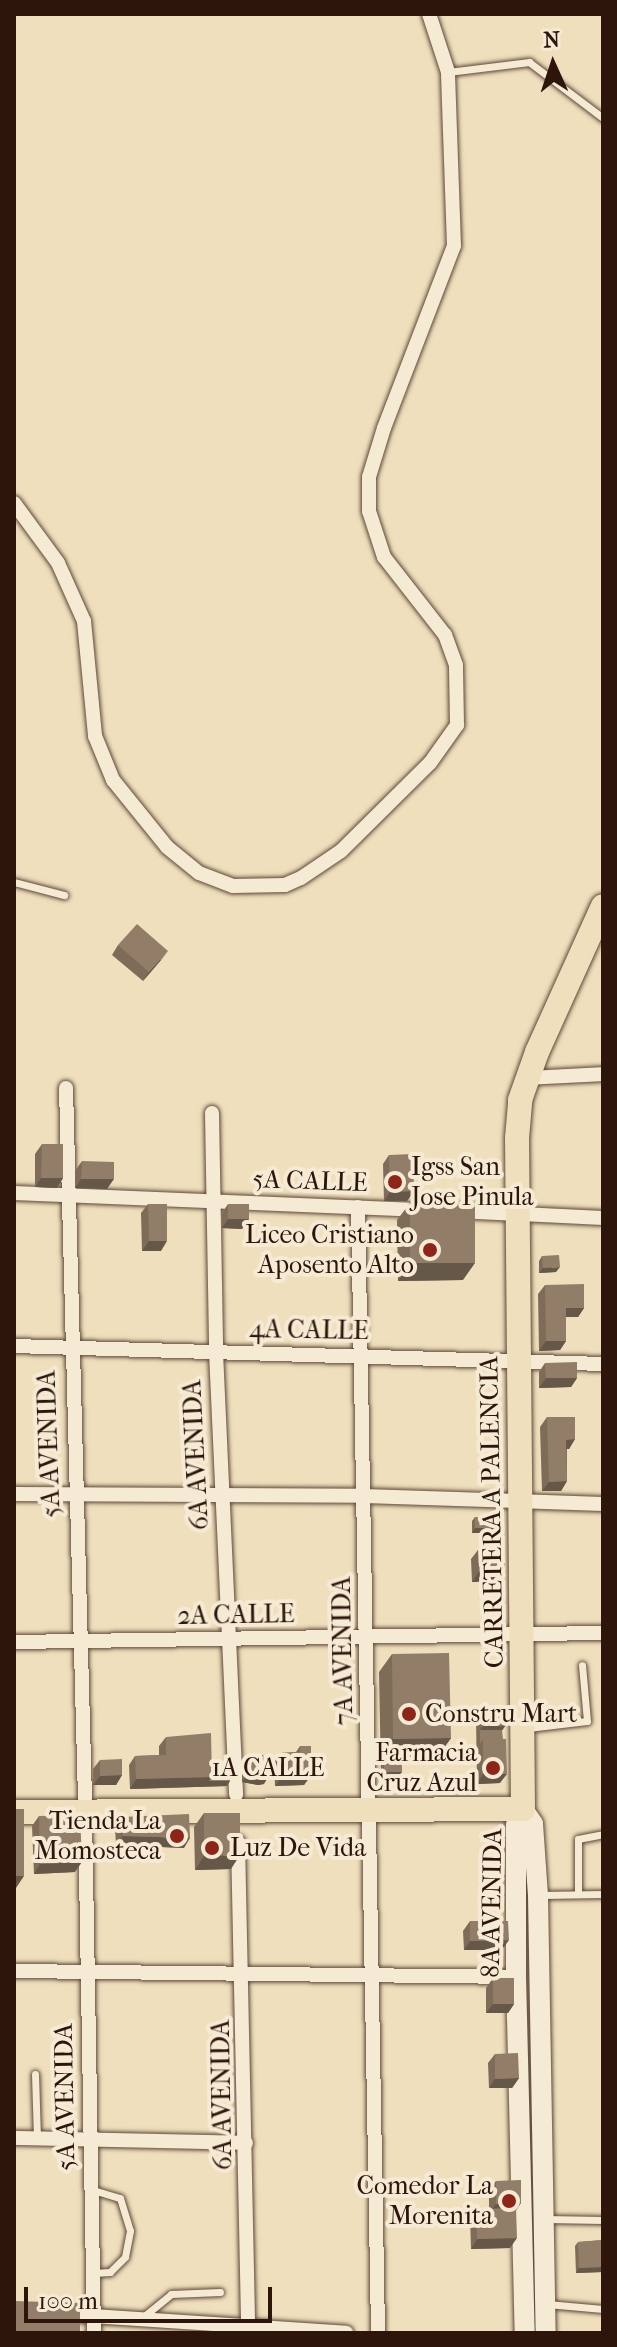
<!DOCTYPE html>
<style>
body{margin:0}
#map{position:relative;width:617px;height:2347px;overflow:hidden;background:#efdfbc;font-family:"IM FELL French Canon",serif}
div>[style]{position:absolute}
.roads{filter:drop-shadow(0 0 2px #5e4838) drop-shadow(0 0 2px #5e4838)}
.lane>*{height:7px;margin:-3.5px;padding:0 3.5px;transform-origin:3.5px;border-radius:3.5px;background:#f5ead3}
.street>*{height:14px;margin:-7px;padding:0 7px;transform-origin:7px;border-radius:7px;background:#f5ead3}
.secondary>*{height:20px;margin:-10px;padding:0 10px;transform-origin:10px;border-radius:10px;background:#f5ead3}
.primary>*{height:24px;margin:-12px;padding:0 12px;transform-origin:12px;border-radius:12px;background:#efdfbc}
.wall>*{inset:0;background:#7e6c59}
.shaded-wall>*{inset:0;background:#665849}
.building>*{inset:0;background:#927e68}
.dots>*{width:22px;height:22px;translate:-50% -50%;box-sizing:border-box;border:4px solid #f5ead3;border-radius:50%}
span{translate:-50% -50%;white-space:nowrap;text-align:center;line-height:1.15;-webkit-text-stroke:8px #f5ead3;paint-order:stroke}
.poi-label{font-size:26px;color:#2d150c}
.left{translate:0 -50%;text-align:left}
.right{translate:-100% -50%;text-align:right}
.street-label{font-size:26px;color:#2d150c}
.frame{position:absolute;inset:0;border:16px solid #2d150c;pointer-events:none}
.north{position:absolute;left:513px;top:24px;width:80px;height:80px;-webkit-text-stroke:6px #f5ead3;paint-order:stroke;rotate:357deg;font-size:22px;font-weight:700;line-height:32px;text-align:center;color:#2d150c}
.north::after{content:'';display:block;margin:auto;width:28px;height:36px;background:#2d150c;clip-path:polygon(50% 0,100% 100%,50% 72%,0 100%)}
.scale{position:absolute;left:24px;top:2287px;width:248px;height:36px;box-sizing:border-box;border:4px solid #2d150c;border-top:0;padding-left:10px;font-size:24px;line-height:28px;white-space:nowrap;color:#2d150c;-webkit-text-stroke:6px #f5ead3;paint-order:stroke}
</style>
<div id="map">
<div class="roads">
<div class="lane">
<div style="left:448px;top:72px;width:82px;rotate:-7deg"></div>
<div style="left:529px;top:62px;width:93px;rotate:37.1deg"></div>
<div style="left:14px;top:882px;width:52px;rotate:14.6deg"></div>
<div style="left:528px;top:1728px;width:59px;rotate:-6.8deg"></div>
<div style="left:587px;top:1721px;width:56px;rotate:-95.1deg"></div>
<div style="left:578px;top:1894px;width:55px;rotate:-90deg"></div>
<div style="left:578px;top:1839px;width:25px;rotate:-11deg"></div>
<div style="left:541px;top:1895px;width:62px;rotate:-0.9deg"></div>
<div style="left:35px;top:2074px;width:64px;rotate:88.2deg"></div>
<div style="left:93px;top:2190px;width:28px;rotate:17deg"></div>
<div style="left:120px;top:2198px;width:34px;rotate:73deg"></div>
<div style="left:130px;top:2231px;width:26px;rotate:101deg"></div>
<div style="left:125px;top:2257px;width:21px;rotate:135deg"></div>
<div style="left:110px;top:2272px;width:17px;rotate:177deg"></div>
<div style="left:545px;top:2219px;width:58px;rotate:1deg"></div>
<div style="left:547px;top:2304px;width:56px;rotate:5.1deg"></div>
<div style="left:143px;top:2317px;width:36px;rotate:-39deg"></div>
<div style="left:171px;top:2294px;width:49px;rotate:-2.3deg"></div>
</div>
<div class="street">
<div style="left:14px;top:503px;width:74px;rotate:53.7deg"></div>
<div style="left:58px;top:563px;width:64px;rotate:65.9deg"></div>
<div style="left:84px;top:621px;width:116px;rotate:84.5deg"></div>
<div style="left:95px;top:736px;width:48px;rotate:67.8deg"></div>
<div style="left:113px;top:780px;width:86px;rotate:51.1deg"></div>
<div style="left:167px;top:847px;width:41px;rotate:39.1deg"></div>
<div style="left:199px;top:873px;width:36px;rotate:21deg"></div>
<div style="left:233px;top:886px;width:52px;rotate:-1.1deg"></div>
<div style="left:285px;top:885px;width:17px;rotate:-24deg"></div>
<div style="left:301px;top:878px;width:48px;rotate:-34deg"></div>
<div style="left:341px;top:851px;width:125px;rotate:-44.7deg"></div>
<div style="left:430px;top:763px;width:47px;rotate:-54.6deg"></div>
<div style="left:457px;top:725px;width:60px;rotate:-91deg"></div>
<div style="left:456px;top:665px;width:32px;rotate:-110deg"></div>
<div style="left:445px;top:635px;width:99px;rotate:-128deg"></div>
<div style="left:384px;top:557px;width:48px;rotate:-108.1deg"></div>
<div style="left:369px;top:511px;width:34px;rotate:-90deg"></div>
<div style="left:369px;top:477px;width:51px;rotate:-73deg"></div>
<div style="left:384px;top:428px;width:195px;rotate:-69deg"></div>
<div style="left:454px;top:246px;width:174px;rotate:-92deg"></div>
<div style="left:448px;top:72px;width:61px;rotate:-108.1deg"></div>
<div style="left:527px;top:1078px;width:76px;rotate:-3deg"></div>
<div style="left:66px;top:1088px;width:711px;rotate:88.47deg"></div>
<div style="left:212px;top:1113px;width:239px;rotate:89deg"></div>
<div style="left:216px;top:1352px;width:443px;rotate:87.4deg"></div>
<div style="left:14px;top:1193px;width:409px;rotate:2.4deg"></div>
<div style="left:358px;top:1207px;width:1126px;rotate:88.98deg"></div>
<div style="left:456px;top:1211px;width:147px;rotate:2.7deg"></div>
<div style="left:14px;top:1346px;width:589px;rotate:1.75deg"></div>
<div style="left:14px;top:1494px;width:350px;rotate:0.3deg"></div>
<div style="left:364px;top:1496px;width:239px;rotate:1.9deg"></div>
<div style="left:14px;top:1642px;width:589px;rotate:-0.88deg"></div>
<div style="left:85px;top:1813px;width:520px;rotate:89.01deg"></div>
<div style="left:238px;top:1842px;width:491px;rotate:88.8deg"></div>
<div style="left:14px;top:1971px;width:502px;rotate:0.68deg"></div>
<div style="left:14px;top:2138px;width:232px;rotate:1.2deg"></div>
<div style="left:62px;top:2314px;width:285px;rotate:3.8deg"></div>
</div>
<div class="secondary">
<div style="left:523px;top:1809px;width:18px;rotate:56deg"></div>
<div style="left:533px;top:1824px;width:71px;rotate:86deg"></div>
<div style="left:538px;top:1895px;width:438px;rotate:89deg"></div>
<div style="left:523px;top:1809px;width:17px;rotate:114deg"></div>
<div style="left:516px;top:1825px;width:152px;rotate:90deg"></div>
<div style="left:516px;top:1977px;width:356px;rotate:88.6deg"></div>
</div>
<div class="primary">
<div style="left:14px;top:1812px;width:509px;rotate:-0.34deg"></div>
<div style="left:523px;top:1809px;width:671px;rotate:-90.51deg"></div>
<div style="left:517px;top:1138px;width:38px;rotate:-85deg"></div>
<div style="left:520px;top:1100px;width:51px;rotate:-70.5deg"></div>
<div style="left:537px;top:1052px;width:160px;rotate:-65.7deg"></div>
</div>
</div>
<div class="wall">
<div style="clip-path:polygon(118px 945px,161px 960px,143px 981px,112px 955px)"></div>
<div style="clip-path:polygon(42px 1144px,63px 1178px,57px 1188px,35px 1187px,35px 1154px)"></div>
<div style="clip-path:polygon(389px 1155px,414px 1191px,407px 1201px,384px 1201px,383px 1164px)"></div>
<div style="clip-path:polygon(82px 1161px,107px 1189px,75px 1188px,75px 1171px)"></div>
<div style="clip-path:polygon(410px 1203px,463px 1280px,398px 1281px,397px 1220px)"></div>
<div style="clip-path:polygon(148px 1204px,161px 1251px,142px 1251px,141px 1213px)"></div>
<div style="clip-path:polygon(228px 1204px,242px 1229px,222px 1228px,222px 1213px)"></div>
<div style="clip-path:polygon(542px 1256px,556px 1272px,539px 1273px,539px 1261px)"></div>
<div style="clip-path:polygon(545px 1285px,584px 1308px,578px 1317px,566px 1317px,566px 1341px,560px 1350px,539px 1351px,538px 1294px)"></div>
<div style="clip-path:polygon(545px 1363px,577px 1378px,571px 1387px,539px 1388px,539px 1372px)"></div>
<div style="clip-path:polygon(547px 1417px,575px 1439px,569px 1449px,567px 1449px,567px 1481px,561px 1491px,542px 1491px,540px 1427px)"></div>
<div style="clip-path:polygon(475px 1517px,497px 1533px,472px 1533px,472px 1521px)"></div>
<div style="clip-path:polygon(485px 1539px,501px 1549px,505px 1572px,499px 1581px,472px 1582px,471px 1559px,478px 1550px,482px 1550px,482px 1543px)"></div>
<div style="clip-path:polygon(392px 1654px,451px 1738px,438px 1756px,401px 1757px,402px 1772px,398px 1776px,381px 1777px,379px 1672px)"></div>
<div style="clip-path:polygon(483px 1707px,502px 1730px,500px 1783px,477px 1784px,476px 1717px)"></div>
<div style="clip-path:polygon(166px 1737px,212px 1768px,227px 1786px,130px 1789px,129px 1765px,135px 1756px,159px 1755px,159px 1746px)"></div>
<div style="clip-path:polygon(300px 1746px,311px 1775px,304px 1785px,275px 1786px,274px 1762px,281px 1753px,296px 1752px)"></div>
<div style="clip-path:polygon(248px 1755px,264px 1784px,258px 1785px,242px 1782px,242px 1765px)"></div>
<div style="clip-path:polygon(100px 1760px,122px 1775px,116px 1785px,93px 1785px,93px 1769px)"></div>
<div style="clip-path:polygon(204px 1813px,231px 1869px,195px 1870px,194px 1827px)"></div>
<div style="clip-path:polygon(39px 1816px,75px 1872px,34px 1874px,32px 1826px)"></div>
<div style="clip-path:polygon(122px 1817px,184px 1848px,116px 1845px,115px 1827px)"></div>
<div style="clip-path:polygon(470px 1921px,502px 1950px,464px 1950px,463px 1931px)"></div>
<div style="clip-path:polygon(493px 1978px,514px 2004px,508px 2013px,486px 2013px,486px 1988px)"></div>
<div style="clip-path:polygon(495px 2054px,519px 2078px,512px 2088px,489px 2088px,488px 2063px)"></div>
<div style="clip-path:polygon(496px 2181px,516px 2210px,510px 2248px,471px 2249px,470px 2218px,477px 2209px,489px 2209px,489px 2190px)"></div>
<div style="clip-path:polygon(603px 2240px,603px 2272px,576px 2273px,575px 2246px,578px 2242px)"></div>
</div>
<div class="shaded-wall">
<div style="clip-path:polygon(168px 951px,161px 960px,143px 981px,149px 972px)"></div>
<div style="clip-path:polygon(41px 1178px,63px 1178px,57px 1188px,35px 1187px)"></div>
<div style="clip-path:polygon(81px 1179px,114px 1179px,107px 1189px,75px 1188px)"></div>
<div style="clip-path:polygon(414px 1191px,407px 1201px,384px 1201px,390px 1192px)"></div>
<div style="clip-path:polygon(228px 1219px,249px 1219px,242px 1229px,222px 1228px)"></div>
<div style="clip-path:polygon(149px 1241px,167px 1241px,161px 1251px,142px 1251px)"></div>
<div style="clip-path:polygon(410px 1263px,475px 1263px,463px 1280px,398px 1281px)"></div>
<div style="clip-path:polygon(560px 1267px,556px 1272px,539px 1273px,543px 1268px)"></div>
<div style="clip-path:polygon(566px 1308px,584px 1308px,578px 1317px,559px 1317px)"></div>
<div style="clip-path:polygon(546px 1341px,566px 1341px,560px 1350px,539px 1351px)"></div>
<div style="clip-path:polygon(546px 1378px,577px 1378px,571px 1387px,539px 1388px)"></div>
<div style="clip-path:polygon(575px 1439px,569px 1449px,560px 1449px,566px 1440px)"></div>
<div style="clip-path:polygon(567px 1481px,561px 1491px,542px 1491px,549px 1482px)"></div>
<div style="clip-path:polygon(475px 1528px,500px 1528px,497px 1533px,472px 1533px)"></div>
<div style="clip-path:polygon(479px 1572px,505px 1572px,499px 1581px,472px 1582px)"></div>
<div style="clip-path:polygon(506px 1725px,499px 1735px,480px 1730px,483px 1726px)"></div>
<div style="clip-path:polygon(451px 1738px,438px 1756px,384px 1757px,384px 1752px,393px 1739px)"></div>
<div style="clip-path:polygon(249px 1772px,264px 1775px,267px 1779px,264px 1784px,258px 1785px,242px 1782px)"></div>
<div style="clip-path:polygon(384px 1772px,402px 1772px,398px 1776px,381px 1777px)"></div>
<div style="clip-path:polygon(483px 1774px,507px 1774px,500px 1783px,477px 1784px)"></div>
<div style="clip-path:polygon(122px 1775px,116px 1785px,93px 1785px,100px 1776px)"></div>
<div style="clip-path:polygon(311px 1775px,304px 1785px,275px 1786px,282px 1776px)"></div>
<div style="clip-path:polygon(212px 1777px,230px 1781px,227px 1786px,130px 1789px,136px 1779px)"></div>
<div style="clip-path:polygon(123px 1836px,190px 1838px,184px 1848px,116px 1845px)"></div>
<div style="clip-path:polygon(240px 1855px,231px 1869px,195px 1870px,204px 1856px)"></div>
<div style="clip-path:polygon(82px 1862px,75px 1872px,34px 1874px,40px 1864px)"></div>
<div style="clip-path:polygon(14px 1876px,24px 1876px,14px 1891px)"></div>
<div style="clip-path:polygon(509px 1940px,502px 1950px,464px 1950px,470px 1941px)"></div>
<div style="clip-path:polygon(493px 2004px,514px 2004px,508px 2013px,486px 2013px)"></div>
<div style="clip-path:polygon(519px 2078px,512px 2088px,489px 2088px,495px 2079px)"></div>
<div style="clip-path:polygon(521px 2203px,515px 2212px,489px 2213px,496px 2204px)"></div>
<div style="clip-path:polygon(517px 2238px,510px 2248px,471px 2249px,477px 2239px)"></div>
<div style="clip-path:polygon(603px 2267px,603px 2272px,576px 2273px,579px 2268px)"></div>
</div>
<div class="building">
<div style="clip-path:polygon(137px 924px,168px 951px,149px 972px,118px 945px)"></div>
<div style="clip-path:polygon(42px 1144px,63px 1144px,63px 1178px,41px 1178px)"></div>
<div style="clip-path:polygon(413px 1154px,414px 1191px,390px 1192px,389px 1155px)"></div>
<div style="clip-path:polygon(82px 1161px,114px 1162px,114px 1179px,81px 1179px)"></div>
<div style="clip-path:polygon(475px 1202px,475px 1263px,410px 1263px,410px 1203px)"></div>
<div style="clip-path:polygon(148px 1204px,167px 1204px,167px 1241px,149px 1241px)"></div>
<div style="clip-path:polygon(228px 1204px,249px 1204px,249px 1219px,228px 1219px)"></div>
<div style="clip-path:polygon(559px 1255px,560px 1267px,543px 1268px,542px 1256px)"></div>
<div style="clip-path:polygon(584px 1284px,584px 1308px,566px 1308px,566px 1341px,546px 1341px,545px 1285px)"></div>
<div style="clip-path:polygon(577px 1362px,577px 1378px,546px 1378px,545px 1363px)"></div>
<div style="clip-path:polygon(547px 1417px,575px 1417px,575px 1439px,566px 1440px,567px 1481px,549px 1482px)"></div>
<div style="clip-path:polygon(475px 1517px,500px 1517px,500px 1528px,475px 1528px)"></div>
<div style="clip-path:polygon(501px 1538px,501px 1549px,486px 1550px,485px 1539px)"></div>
<div style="clip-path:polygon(504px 1549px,505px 1572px,479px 1572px,478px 1550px)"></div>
<div style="clip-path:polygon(449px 1653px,451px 1738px,393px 1739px,392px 1654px)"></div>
<div style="clip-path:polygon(483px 1707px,506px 1707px,506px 1725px,483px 1726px)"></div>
<div style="clip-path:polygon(480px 1730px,502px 1730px,503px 1739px,483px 1739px,480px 1744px)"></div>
<div style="clip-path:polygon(211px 1733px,212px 1777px,136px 1779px,135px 1756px,166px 1755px,166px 1737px)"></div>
<div style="clip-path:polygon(483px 1739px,506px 1739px,507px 1774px,483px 1774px)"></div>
<div style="clip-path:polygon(300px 1746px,311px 1746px,311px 1775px,282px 1776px,281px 1753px,300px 1752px)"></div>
<div style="clip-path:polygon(384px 1752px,401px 1752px,402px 1772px,384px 1772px)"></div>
<div style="clip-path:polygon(248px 1755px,264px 1755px,264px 1775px,249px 1772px)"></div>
<div style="clip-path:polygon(122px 1759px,122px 1775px,100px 1776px,100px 1760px)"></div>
<div style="clip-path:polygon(264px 1762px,267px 1762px,267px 1779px,261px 1780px,264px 1775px)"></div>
<div style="clip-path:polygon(230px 1767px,230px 1781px,209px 1781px,212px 1777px,212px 1768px)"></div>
<div style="clip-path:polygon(14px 1809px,24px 1809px,24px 1876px,14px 1876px)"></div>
<div style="clip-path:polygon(204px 1813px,240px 1813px,240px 1855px,204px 1856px)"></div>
<div style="clip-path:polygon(189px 1814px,190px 1838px,123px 1836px,122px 1817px)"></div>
<div style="clip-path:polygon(80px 1815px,82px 1862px,40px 1864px,39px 1816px)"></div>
<div style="clip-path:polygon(470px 1921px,508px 1921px,509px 1940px,470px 1941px)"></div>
<div style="clip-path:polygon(493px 1978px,514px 1978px,514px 2004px,493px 2004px)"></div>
<div style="clip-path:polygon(518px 2053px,519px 2078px,495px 2079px,495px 2054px)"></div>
<div style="clip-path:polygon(521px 2180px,521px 2203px,496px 2204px,496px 2181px)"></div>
<div style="clip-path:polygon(516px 2208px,517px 2238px,477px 2239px,477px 2209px)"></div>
<div style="clip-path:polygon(603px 2240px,603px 2267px,579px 2268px,578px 2242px)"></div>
<div style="clip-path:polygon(14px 2301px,80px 2303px,80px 2333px,14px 2333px)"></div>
</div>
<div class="dots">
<div style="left:395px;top:1182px;background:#8f2418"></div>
<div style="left:430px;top:1250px;background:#8f2418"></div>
<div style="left:409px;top:1714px;background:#8f2418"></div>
<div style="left:493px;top:1768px;background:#8f2418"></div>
<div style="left:177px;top:1836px;background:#8f2418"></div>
<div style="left:212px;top:1848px;background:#8f2418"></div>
<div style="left:509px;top:2201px;background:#8f2418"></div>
</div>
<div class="poi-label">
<span class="left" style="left:411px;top:1182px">Igss San<br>Jose Pinula</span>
<span class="right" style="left:414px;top:1250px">Liceo Cristiano<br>Aposento Alto</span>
<span class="left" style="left:425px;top:1714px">Constru Mart</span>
<span class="right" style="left:477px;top:1768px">Farmacia<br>Cruz Azul</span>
<span class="right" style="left:161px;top:1836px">Tienda La<br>Momosteca</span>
<span class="left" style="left:230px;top:1848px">Luz De Vida</span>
<span class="right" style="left:493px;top:2201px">Comedor La<br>Morenita</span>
</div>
<div class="street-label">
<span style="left:310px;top:1181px;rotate:2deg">5A CALLE</span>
<span style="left:309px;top:1330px;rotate:1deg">4A CALLE</span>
<span style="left:49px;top:1444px;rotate:-92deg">5A AVENIDA</span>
<span style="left:196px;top:1455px;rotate:-93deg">6A AVENIDA</span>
<span style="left:492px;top:1512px;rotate:-91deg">CARRETERA A PALENCIA</span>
<span style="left:236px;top:1615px;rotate:-1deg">2A CALLE</span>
<span style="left:343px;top:1651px;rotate:-91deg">7A AVENIDA</span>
<span style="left:268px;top:1768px">1A CALLE</span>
<span style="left:492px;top:1903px;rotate:-89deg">8A AVENIDA</span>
<span style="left:222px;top:2095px;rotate:-91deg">6A AVENIDA</span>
<span style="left:65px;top:2097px;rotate:-91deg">5A AVENIDA</span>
</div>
<div class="frame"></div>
<div class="north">N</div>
<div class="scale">100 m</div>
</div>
